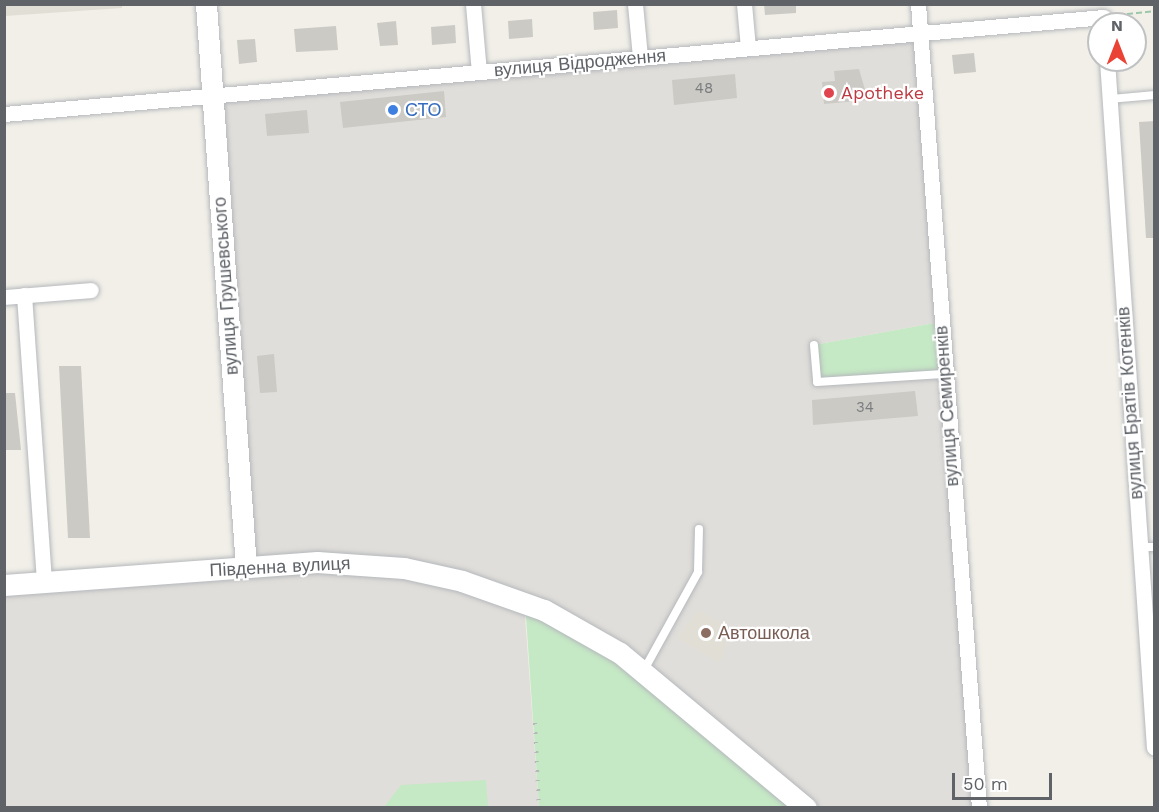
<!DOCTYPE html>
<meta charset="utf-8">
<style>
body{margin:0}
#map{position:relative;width:1159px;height:812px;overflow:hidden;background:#f1efe8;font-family:"Work Sans",sans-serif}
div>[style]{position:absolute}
.industrial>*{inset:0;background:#e0deda}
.education>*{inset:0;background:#e1ded6}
.green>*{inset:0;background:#c5e8c5}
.building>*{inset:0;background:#cccac5}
.path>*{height:2px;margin-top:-1px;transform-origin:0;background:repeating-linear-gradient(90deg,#9cc7a9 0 6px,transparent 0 9px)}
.roads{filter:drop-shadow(0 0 2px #b5b8bc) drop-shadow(0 0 2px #b5b8bc)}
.lane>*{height:8px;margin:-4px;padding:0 4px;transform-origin:4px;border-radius:4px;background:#fff}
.street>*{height:15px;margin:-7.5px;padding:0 7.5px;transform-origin:7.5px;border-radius:7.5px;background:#fff}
.secondary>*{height:21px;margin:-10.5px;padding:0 10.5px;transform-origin:10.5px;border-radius:10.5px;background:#fff}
.rail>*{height:4px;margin-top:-2px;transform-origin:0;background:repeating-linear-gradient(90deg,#b6b7b8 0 1.5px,transparent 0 9.5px)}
.dots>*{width:16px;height:16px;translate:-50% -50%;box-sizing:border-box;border:3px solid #fff;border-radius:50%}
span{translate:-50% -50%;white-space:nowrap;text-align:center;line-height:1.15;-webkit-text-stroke:4.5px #fff;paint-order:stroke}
.number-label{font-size:15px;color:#7a7d7f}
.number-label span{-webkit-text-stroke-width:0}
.street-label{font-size:18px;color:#5f6368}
.health-label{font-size:18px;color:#be3a42}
.left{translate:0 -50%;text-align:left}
.shop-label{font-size:18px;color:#366cbe}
.education-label{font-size:18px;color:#785e54}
.frame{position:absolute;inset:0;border:6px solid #5f6368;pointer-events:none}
.north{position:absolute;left:1087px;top:12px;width:60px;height:60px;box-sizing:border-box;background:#fff;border:2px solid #bfc1c3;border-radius:50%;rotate:0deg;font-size:16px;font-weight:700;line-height:24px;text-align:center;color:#5f6368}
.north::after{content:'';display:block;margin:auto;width:21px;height:27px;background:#ea4335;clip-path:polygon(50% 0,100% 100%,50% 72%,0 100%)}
.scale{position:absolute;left:952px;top:773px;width:100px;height:27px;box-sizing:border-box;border:3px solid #5f6368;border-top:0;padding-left:8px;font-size:18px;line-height:21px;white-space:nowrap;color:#5f6368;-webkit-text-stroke:4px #fff;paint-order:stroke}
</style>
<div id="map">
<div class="industrial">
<div style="clip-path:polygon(920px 32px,940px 322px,814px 345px,943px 374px,979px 807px,806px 807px,524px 603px,539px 807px,5px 808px,5px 585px,246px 566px,213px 96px)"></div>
</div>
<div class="education">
<div style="clip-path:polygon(5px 4px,122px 4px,122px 8px,5px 16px)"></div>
<div style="clip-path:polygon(698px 610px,732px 629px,720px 663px,677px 638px)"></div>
</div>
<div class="green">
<div style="clip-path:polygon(940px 322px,943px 374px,817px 382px,814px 345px)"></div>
<div style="clip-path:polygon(525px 602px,570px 623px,806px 807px,539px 807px)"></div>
<div style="clip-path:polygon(486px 780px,488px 807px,384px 807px,401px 785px)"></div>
</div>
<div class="building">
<div style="clip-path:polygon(764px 4px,796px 4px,796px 13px,765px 15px)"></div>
<div style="clip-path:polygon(617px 10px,618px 28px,594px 30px,593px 12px)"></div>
<div style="clip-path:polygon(532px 19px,533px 37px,509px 39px,508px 21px)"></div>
<div style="clip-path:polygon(396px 21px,398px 45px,380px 46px,377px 23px)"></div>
<div style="clip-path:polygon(455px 25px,456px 43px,432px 45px,431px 27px)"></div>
<div style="clip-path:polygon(336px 26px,338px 50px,296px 52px,294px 29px)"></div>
<div style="clip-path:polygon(255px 39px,257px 62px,239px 64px,237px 40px)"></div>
<div style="clip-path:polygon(974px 53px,976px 72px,954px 74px,952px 55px)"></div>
<div style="clip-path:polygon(859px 69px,868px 100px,824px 104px,822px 82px,835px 81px,834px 71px)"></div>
<div style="clip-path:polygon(735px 74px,737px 98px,674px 105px,672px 80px)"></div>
<div style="clip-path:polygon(444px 91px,446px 117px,343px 128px,340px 102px)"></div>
<div style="clip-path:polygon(307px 110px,309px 133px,267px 136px,265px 114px)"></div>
<div style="clip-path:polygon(1155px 121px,1155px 238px,1146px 238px,1139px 122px)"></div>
<div style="clip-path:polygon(274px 354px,277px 392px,260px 393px,257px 356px)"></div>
<div style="clip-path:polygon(59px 366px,81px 366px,90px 538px,68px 538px)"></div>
<div style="clip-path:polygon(915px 391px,918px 416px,813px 425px,812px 400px)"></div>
<div style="clip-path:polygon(4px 393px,15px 393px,21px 450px,4px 450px)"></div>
</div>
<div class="path">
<div style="left:1118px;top:15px;width:36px;rotate:-6deg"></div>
</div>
<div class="roads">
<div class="lane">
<div style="left:1110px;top:99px;width:44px;rotate:-5.2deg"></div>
<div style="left:814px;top:345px;width:37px;rotate:85deg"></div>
<div style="left:817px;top:382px;width:126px;rotate:-3.6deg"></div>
<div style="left:1140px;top:547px;width:14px"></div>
<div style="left:644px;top:670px;width:112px;rotate:-61.1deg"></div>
<div style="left:698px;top:572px;width:43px;rotate:-88.7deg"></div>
</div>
<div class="street">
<div style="left:473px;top:4px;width:68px;rotate:85deg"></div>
<div style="left:635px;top:4px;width:53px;rotate:84.6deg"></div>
<div style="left:744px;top:4px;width:44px;rotate:84.8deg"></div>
<div style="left:918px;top:4px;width:806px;rotate:85.66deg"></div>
<div style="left:1107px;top:60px;width:689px;rotate:86.09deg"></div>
<div style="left:4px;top:114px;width:1104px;rotate:-5.04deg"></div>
<div style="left:24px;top:295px;width:288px;rotate:86deg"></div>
<div style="left:4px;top:297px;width:87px;rotate:-4.6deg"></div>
</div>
<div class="secondary">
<div style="left:206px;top:4px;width:564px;rotate:85.94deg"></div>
<div style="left:4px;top:585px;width:314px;rotate:-4.2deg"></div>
<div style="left:317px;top:562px;width:87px;rotate:3.9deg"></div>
<div style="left:404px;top:568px;width:59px;rotate:12.6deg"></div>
<div style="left:462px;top:581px;width:87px;rotate:19.5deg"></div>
<div style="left:544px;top:610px;width:87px;rotate:29.5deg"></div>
<div style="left:620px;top:653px;width:242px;rotate:39.8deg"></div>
</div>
</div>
<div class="rail">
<div style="left:535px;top:723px;width:85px;rotate:87.3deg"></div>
</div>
<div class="dots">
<div style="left:829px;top:93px;background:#e0444e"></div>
<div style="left:393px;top:110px;background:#3f7fe0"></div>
<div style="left:706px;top:633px;background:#8d6e63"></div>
</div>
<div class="number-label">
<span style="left:704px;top:89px">48</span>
<span style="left:865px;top:408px">34</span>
</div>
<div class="street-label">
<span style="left:580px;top:63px;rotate:-5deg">вулиця Відродження</span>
<span style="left:226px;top:286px;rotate:-94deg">вулиця Грушевського</span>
<span style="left:1130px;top:403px;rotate:-94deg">вулиця Братів Котенків</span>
<span style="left:947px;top:406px;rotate:-94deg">вулиця Семиренків</span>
<span style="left:280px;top:567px;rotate:-3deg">Південна вулиця</span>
</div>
<div class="health-label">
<span class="left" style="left:841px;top:93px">Apotheke</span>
</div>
<div class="shop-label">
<span class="left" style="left:405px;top:110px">СТО</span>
</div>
<div class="education-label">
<span class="left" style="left:718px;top:633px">Автошкола</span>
</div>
<div class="frame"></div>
<div class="north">N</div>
<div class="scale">50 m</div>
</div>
